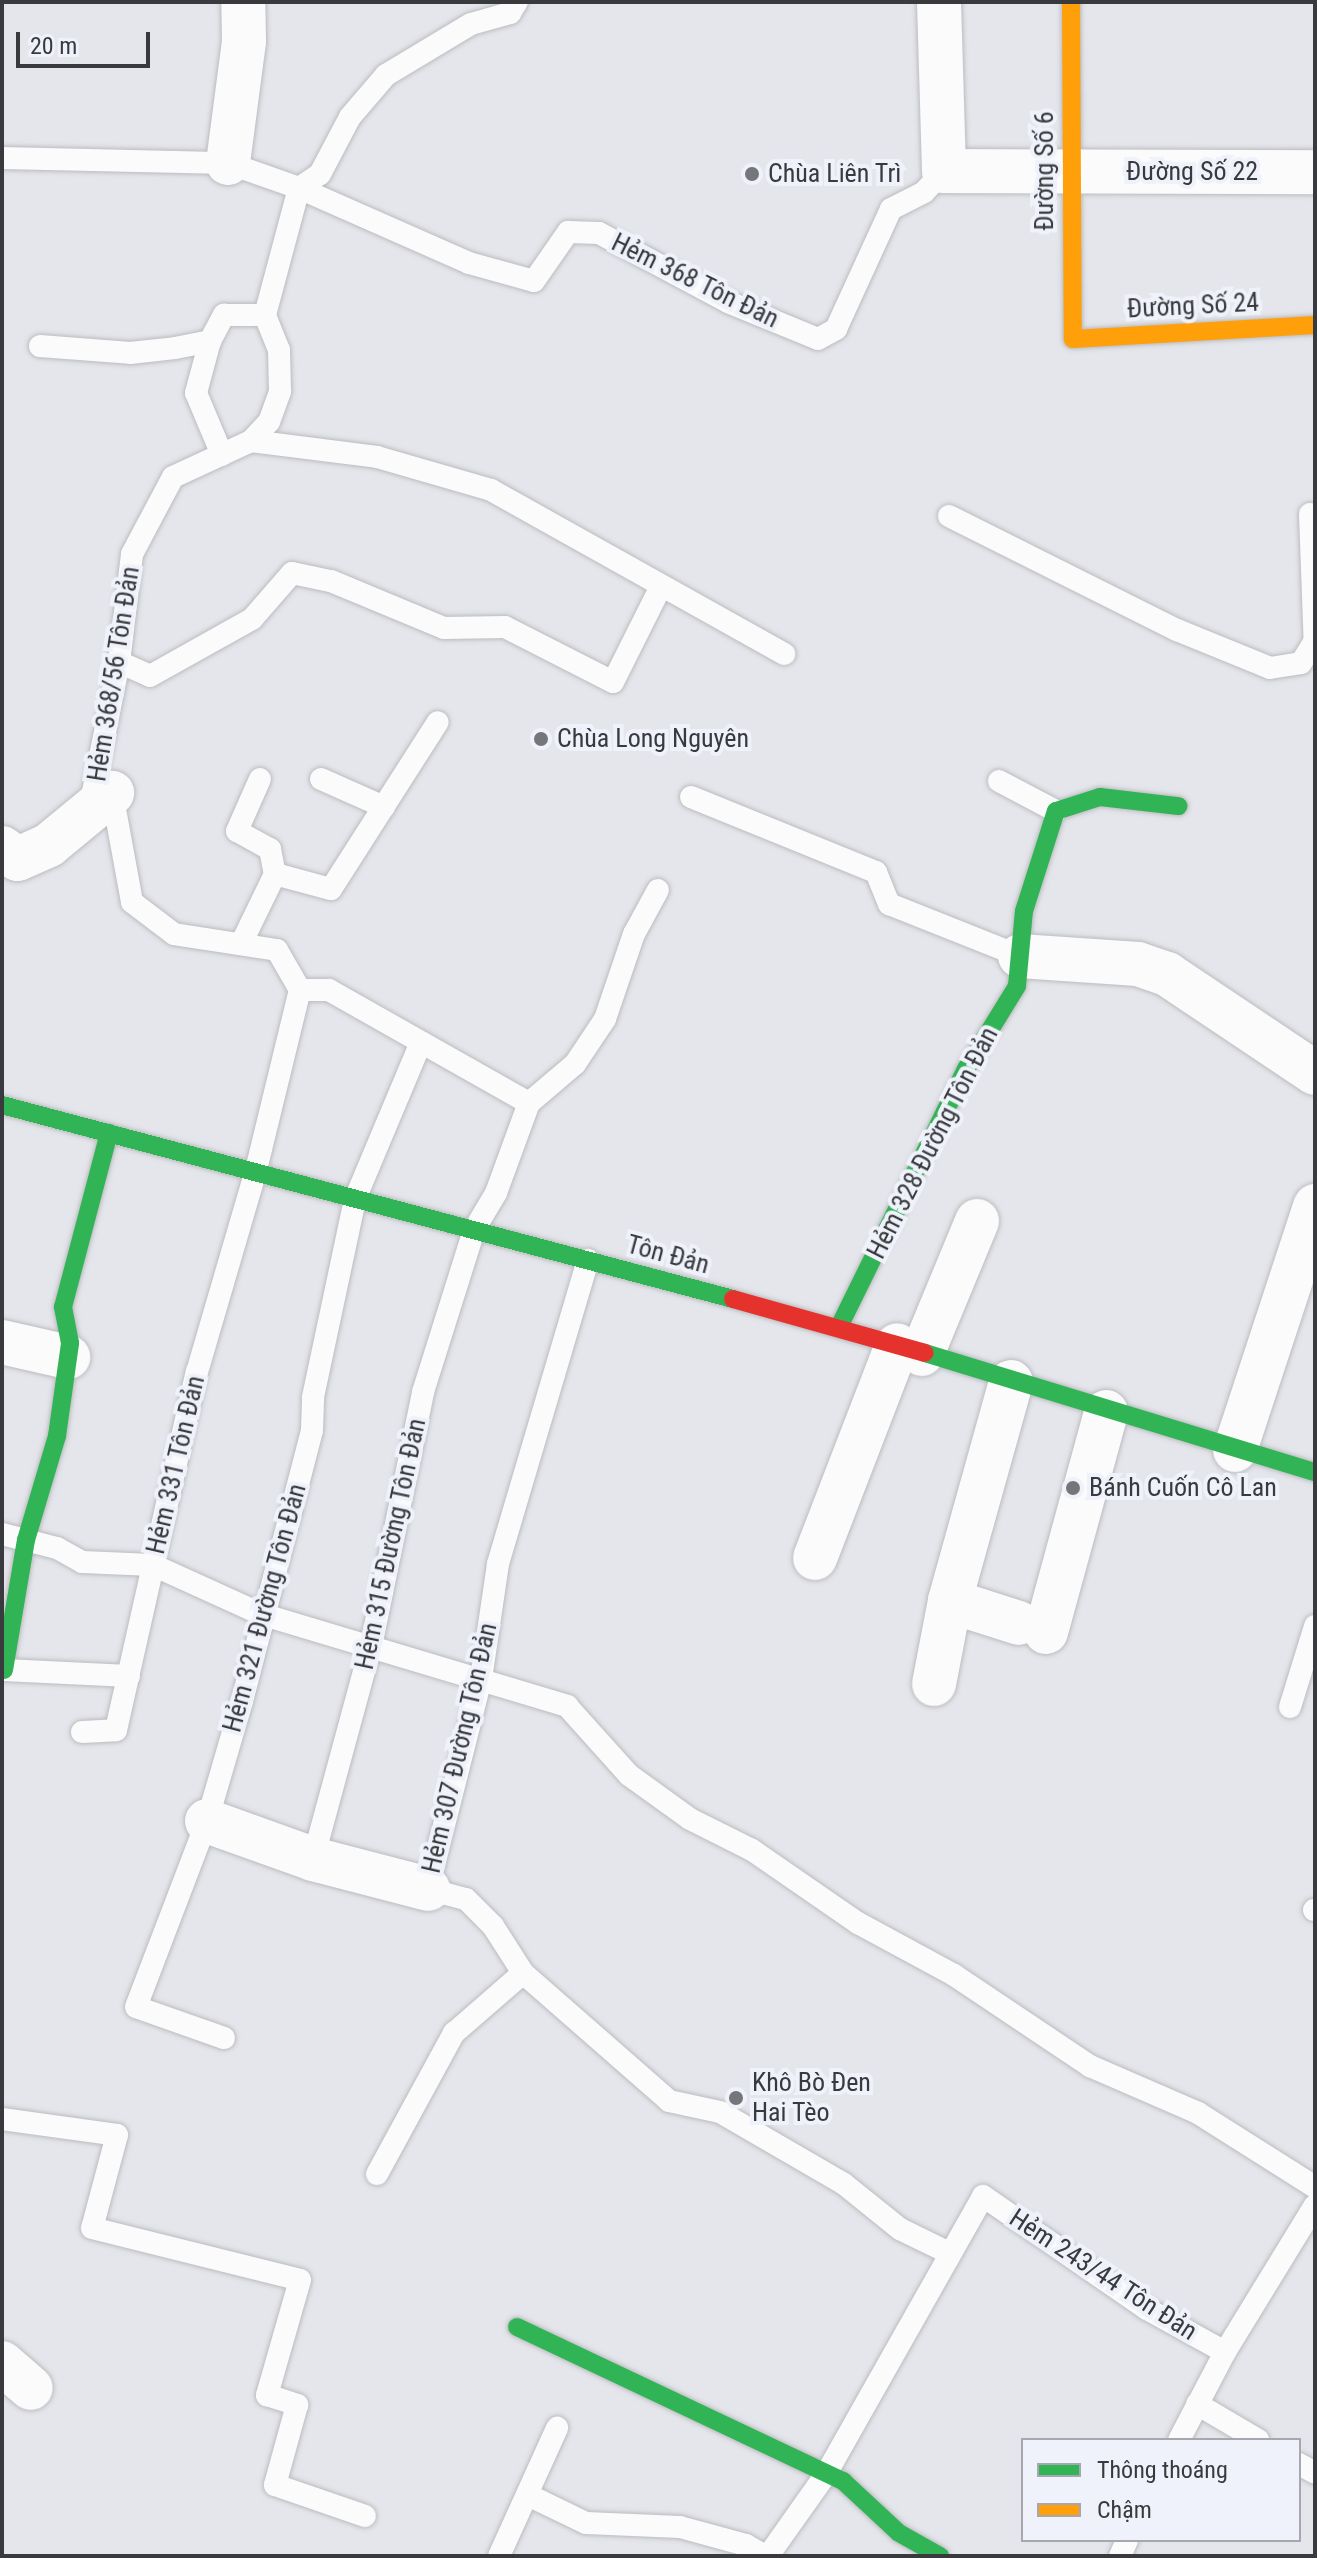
<!DOCTYPE html>
<meta charset="utf-8">
<style>
body{margin:0}
#map{position:relative;width:1317px;height:2558px;overflow:hidden;background:#e5e6eb;font-family:"Roboto Condensed",sans-serif}
div>[style]{position:absolute}
.roads{filter:drop-shadow(0 0 2px #bbbcc0) drop-shadow(0 0 2px #bbbcc0)}
.lane>*{height:22px;margin:-11px;padding:0 11px;transform-origin:11px;border-radius:11px;background:#fbfbfc}
.street>*{height:44px;margin:-22px;padding:0 22px;transform-origin:22px;border-radius:22px;background:#fbfbfc}
.fast>*{height:18px;margin:-9px;padding:0 9px;transform-origin:9px;border-radius:9px;background:#30b455}
.slow>*{height:18px;margin:-9px;padding:0 9px;transform-origin:9px;border-radius:9px;background:#ff9f0a}
.jam>*{height:18px;margin:-9px;padding:0 9px;transform-origin:9px;border-radius:9px;background:#e5322d}
.dots>*{width:22px;height:22px;translate:-50% -50%;box-sizing:border-box;border:4px solid #f0f2fb;border-radius:50%}
span{translate:-50% -50%;white-space:nowrap;text-align:center;line-height:1.15;-webkit-text-stroke:8px #f0f2fb;paint-order:stroke}
.street-label{font-size:26px;color:#393a3d}
.poi-label{font-size:26px;color:#393a3d}
.left{translate:0 -50%;text-align:left}
.frame{position:absolute;inset:0;border:4px solid #393a3d;pointer-events:none}
.legend{position:absolute;left:1021px;top:2438px;width:280px;height:104px;box-sizing:border-box;background:#f0f2fb;border:2px solid #a7a8af;margin:0;padding:10px 14px;list-style:none;font-size:24px;color:#393a3d}
.legend li{display:flex;align-items:center;gap:16px;height:40px}
.legend b{width:40px;border:2px solid #a7a8af}
.scale{position:absolute;left:16px;top:32px;width:134px;height:36px;box-sizing:border-box;border:4px solid #393a3d;border-top:0;padding-left:10px;font-size:24px;line-height:28px;white-space:nowrap;color:#393a3d;-webkit-text-stroke:6px #f0f2fb;paint-order:stroke}
</style>
<div id="map">
<div class="roads">
<div class="lane">
<div style="left:2px;top:158px;width:226px;rotate:1.3deg"></div>
<div style="left:228px;top:163px;width:75px;rotate:19.4deg"></div>
<div style="left:299px;top:188px;width:186px;rotate:23.8deg"></div>
<div style="left:469px;top:263px;width:67px;rotate:15.5deg"></div>
<div style="left:534px;top:281px;width:60px;rotate:-55.2deg"></div>
<div style="left:568px;top:232px;width:31px;rotate:2deg"></div>
<div style="left:599px;top:233px;width:146px;rotate:28.1deg"></div>
<div style="left:728px;top:302px;width:97px;rotate:22.3deg"></div>
<div style="left:818px;top:339px;width:21px;rotate:-29deg"></div>
<div style="left:836px;top:329px;width:132px;rotate:-65.4deg"></div>
<div style="left:891px;top:209px;width:37px;rotate:-27deg"></div>
<div style="left:924px;top:192px;width:29px;rotate:-46deg"></div>
<div style="left:210px;top:341px;width:54px;rotate:105.1deg"></div>
<div style="left:196px;top:393px;width:67px;rotate:67.2deg"></div>
<div style="left:40px;top:346px;width:90px;rotate:4.4deg"></div>
<div style="left:130px;top:353px;width:45px;rotate:-6.3deg"></div>
<div style="left:175px;top:348px;width:36px;rotate:-11deg"></div>
<div style="left:210px;top:341px;width:30px;rotate:-62deg"></div>
<div style="left:224px;top:315px;width:41px"></div>
<div style="left:265px;top:315px;width:131px;rotate:-75deg"></div>
<div style="left:299px;top:188px;width:25px;rotate:-34deg"></div>
<div style="left:320px;top:174px;width:64px;rotate:-62.2deg"></div>
<div style="left:350px;top:117px;width:55px;rotate:-49.4deg"></div>
<div style="left:386px;top:75px;width:99px;rotate:-31deg"></div>
<div style="left:471px;top:24px;width:41px;rotate:-15.8deg"></div>
<div style="left:510px;top:13px;width:13px;rotate:-58deg"></div>
<div style="left:251px;top:441px;width:26px;rotate:-47deg"></div>
<div style="left:269px;top:422px;width:33px;rotate:-70deg"></div>
<div style="left:280px;top:391px;width:41px;rotate:-91.4deg"></div>
<div style="left:279px;top:350px;width:38px;rotate:-112deg"></div>
<div style="left:1310px;top:514px;width:135px;rotate:87.9deg"></div>
<div style="left:949px;top:516px;width:255px;rotate:26.6deg"></div>
<div style="left:1177px;top:630px;width:100px;rotate:22.2deg"></div>
<div style="left:1270px;top:668px;width:31px;rotate:-9deg"></div>
<div style="left:1301px;top:663px;width:26px;rotate:-58deg"></div>
<div style="left:119px;top:662px;width:34px;rotate:24deg"></div>
<div style="left:150px;top:676px;width:117px;rotate:-29.2deg"></div>
<div style="left:252px;top:619px;width:61px;rotate:-49deg"></div>
<div style="left:292px;top:573px;width:40px;rotate:12deg"></div>
<div style="left:331px;top:581px;width:122px;rotate:22.6deg"></div>
<div style="left:444px;top:628px;width:61px;rotate:-0.9deg"></div>
<div style="left:505px;top:627px;width:121px;rotate:27deg"></div>
<div style="left:613px;top:682px;width:107px;rotate:-63.4deg"></div>
<div style="left:260px;top:779px;width:57px;rotate:113.9deg"></div>
<div style="left:237px;top:831px;width:38px;rotate:29deg"></div>
<div style="left:270px;top:849px;width:25px;rotate:79deg"></div>
<div style="left:321px;top:779px;width:69px;rotate:24deg"></div>
<div style="left:999px;top:781px;width:64px;rotate:27.8deg"></div>
<div style="left:691px;top:797px;width:200px;rotate:22.1deg"></div>
<div style="left:876px;top:872px;width:35px;rotate:68deg"></div>
<div style="left:889px;top:904px;width:141px;rotate:21.7deg"></div>
<div style="left:241px;top:944px;width:78px;rotate:-64.1deg"></div>
<div style="left:275px;top:874px;width:58px;rotate:15deg"></div>
<div style="left:331px;top:889px;width:198px;rotate:-57.4deg"></div>
<div style="left:300px;top:990px;width:29px"></div>
<div style="left:329px;top:990px;width:230px;rotate:29.5deg"></div>
<div style="left:588px;top:1260px;width:317px;rotate:106.5deg"></div>
<div style="left:498px;top:1564px;width:116px;rotate:98.4deg"></div>
<div style="left:481px;top:1679px;width:217px;rotate:104.2deg"></div>
<div style="left:428px;top:1889px;width:39px;rotate:15deg"></div>
<div style="left:466px;top:1899px;width:38px;rotate:45deg"></div>
<div style="left:493px;top:1926px;width:56px;rotate:57.4deg"></div>
<div style="left:523px;top:1973px;width:194px;rotate:41.2deg"></div>
<div style="left:669px;top:2101px;width:52px;rotate:12.2deg"></div>
<div style="left:720px;top:2112px;width:143px;rotate:30.1deg"></div>
<div style="left:844px;top:2184px;width:72px;rotate:38.8deg"></div>
<div style="left:900px;top:2229px;width:55px;rotate:26.1deg"></div>
<div style="left:2px;top:1534px;width:57px;rotate:14.3deg"></div>
<div style="left:57px;top:1548px;width:29px;rotate:29deg"></div>
<div style="left:82px;top:1562px;width:71px;rotate:2.4deg"></div>
<div style="left:153px;top:1565px;width:119px;rotate:24.4deg"></div>
<div style="left:261px;top:1614px;width:320px;rotate:16.7deg"></div>
<div style="left:567px;top:1706px;width:93px;rotate:48.1deg"></div>
<div style="left:629px;top:1775px;width:75px;rotate:35.8deg"></div>
<div style="left:690px;top:1819px;width:69px;rotate:26.6deg"></div>
<div style="left:752px;top:1850px;width:129px;rotate:34.6deg"></div>
<div style="left:858px;top:1923px;width:109px;rotate:28.4deg"></div>
<div style="left:954px;top:1975px;width:164px;rotate:33.8deg"></div>
<div style="left:1090px;top:2066px;width:118px;rotate:23.5deg"></div>
<div style="left:1198px;top:2113px;width:138px;rotate:32.3deg"></div>
<div style="left:4px;top:1670px;width:125px;rotate:2.7deg"></div>
<div style="left:1290px;top:1707px;width:85px;rotate:-72.8deg"></div>
<div style="left:82px;top:1732px;width:34px;rotate:-3deg"></div>
<div style="left:116px;top:1730px;width:367px;rotate:-77.3deg"></div>
<div style="left:197px;top:1372px;width:210px;rotate:-73.7deg"></div>
<div style="left:256px;top:1170px;width:185px;rotate:-76.3deg"></div>
<div style="left:300px;top:990px;width:46px;rotate:-119.9deg"></div>
<div style="left:277px;top:950px;width:104px;rotate:-171.2deg"></div>
<div style="left:174px;top:934px;width:53px;rotate:-142.7deg"></div>
<div style="left:132px;top:902px;width:111px;rotate:-100.4deg"></div>
<div style="left:112px;top:793px;width:19px;rotate:-177deg"></div>
<div style="left:93px;top:792px;width:133px;rotate:-78.7deg"></div>
<div style="left:119px;top:662px;width:109px;rotate:-83.1deg"></div>
<div style="left:132px;top:554px;width:87px;rotate:-62deg"></div>
<div style="left:173px;top:477px;width:86px;rotate:-24.8deg"></div>
<div style="left:251px;top:441px;width:127px;rotate:7.2deg"></div>
<div style="left:377px;top:457px;width:119px;rotate:16.1deg"></div>
<div style="left:491px;top:490px;width:336px;rotate:29.2deg"></div>
<div style="left:313px;top:1859px;width:221px;rotate:-74.8deg"></div>
<div style="left:371px;top:1646px;width:259px;rotate:-78.4deg"></div>
<div style="left:423px;top:1392px;width:170px;rotate:-72.5deg"></div>
<div style="left:474px;top:1230px;width:43px;rotate:-59.3deg"></div>
<div style="left:496px;top:1193px;width:96px;rotate:-69.9deg"></div>
<div style="left:529px;top:1103px;width:60px;rotate:-40.3deg"></div>
<div style="left:575px;top:1064px;width:54px;rotate:-56.3deg"></div>
<div style="left:605px;top:1019px;width:90px;rotate:-71.2deg"></div>
<div style="left:634px;top:934px;width:50px;rotate:-61.4deg"></div>
<div style="left:1314px;top:1910px;width:1px"></div>
<div style="left:224px;top:2038px;width:93px;rotate:-160.6deg"></div>
<div style="left:136px;top:2007px;width:199px;rotate:-69.1deg"></div>
<div style="left:207px;top:1821px;width:125px;rotate:-73.7deg"></div>
<div style="left:242px;top:1701px;width:280px;rotate:-75.5deg"></div>
<div style="left:312px;top:1430px;width:33px;rotate:-88deg"></div>
<div style="left:313px;top:1397px;width:202px;rotate:-78deg"></div>
<div style="left:355px;top:1199px;width:170px;rotate:-67.2deg"></div>
<div style="left:2px;top:2119px;width:116px;rotate:7.9deg"></div>
<div style="left:117px;top:2135px;width:96px;rotate:105deg"></div>
<div style="left:92px;top:2228px;width:214px;rotate:14deg"></div>
<div style="left:300px;top:2280px;width:120px;rotate:106deg"></div>
<div style="left:267px;top:2395px;width:32px;rotate:18deg"></div>
<div style="left:297px;top:2405px;width:83px;rotate:105.4deg"></div>
<div style="left:275px;top:2485px;width:95px;rotate:19deg"></div>
<div style="left:377px;top:2174px;width:161px;rotate:-61.4deg"></div>
<div style="left:454px;top:2033px;width:91px;rotate:-41deg"></div>
<div style="left:1197px;top:2404px;width:71px;rotate:30.5deg"></div>
<div style="left:1179px;top:2440px;width:99px;rotate:-62.4deg"></div>
<div style="left:1225px;top:2352px;width:172px;rotate:-58.5deg"></div>
<div style="left:1299px;top:2464px;width:18px;rotate:29deg"></div>
<div style="left:528px;top:2495px;width:64px;rotate:25.8deg"></div>
<div style="left:586px;top:2523px;width:94px;rotate:2.4deg"></div>
<div style="left:680px;top:2527px;width:68px;rotate:15.3deg"></div>
<div style="left:746px;top:2545px;width:22px;rotate:30deg"></div>
<div style="left:499px;top:2556px;width:141px;rotate:-65.6deg"></div>
<div style="left:768px;top:2556px;width:100px;rotate:-54.7deg"></div>
<div style="left:826px;top:2474px;width:319px;rotate:-60.5deg"></div>
<div style="left:983px;top:2196px;width:199px;rotate:34.6deg"></div>
<div style="left:1147px;top:2309px;width:89px;rotate:28.9deg"></div>
<div style="left:1120px;top:2556px;width:17px;rotate:-66deg"></div>
</div>
<div class="street">
<div style="left:939px;top:2px;width:169px;rotate:88.3deg"></div>
<div style="left:944px;top:171px;width:371px;rotate:0.2deg"></div>
<div style="left:228px;top:163px;width:123px;rotate:-82.5deg"></div>
<div style="left:244px;top:41px;width:39px;rotate:-91deg"></div>
<div style="left:2px;top:848px;width:19px;rotate:35deg"></div>
<div style="left:18px;top:859px;width:34px;rotate:-24deg"></div>
<div style="left:49px;top:845px;width:82px;rotate:-39.5deg"></div>
<div style="left:1020px;top:956px;width:118px;rotate:3.9deg"></div>
<div style="left:1138px;top:964px;width:31px;rotate:19deg"></div>
<div style="left:1167px;top:974px;width:178px;rotate:33.8deg"></div>
<div style="left:2px;top:1342px;width:68px;rotate:12.8deg"></div>
<div style="left:922px;top:1354px;width:144px;rotate:-67.5deg"></div>
<div style="left:1011px;top:1382px;width:227px;rotate:105.6deg"></div>
<div style="left:950px;top:1601px;width:72px;rotate:17.7deg"></div>
<div style="left:1235px;top:1450px;width:257px;rotate:-71.8deg"></div>
<div style="left:815px;top:1558px;width:228px;rotate:-68.9deg"></div>
<div style="left:1046px;top:1632px;width:228px;rotate:-74.7deg"></div>
<div style="left:934px;top:1684px;width:85px;rotate:-79.1deg"></div>
<div style="left:207px;top:1821px;width:113px;rotate:19.7deg"></div>
<div style="left:313px;top:1859px;width:119px;rotate:14.6deg"></div>
<div style="left:2px;top:2363px;width:38px;rotate:41deg"></div>
</div>
<div class="fast">
<div style="left:2px;top:1105px;width:756px;rotate:14.86deg"></div>
<div style="left:839px;top:1327px;width:288px;rotate:-63.8deg"></div>
<div style="left:966px;top:1069px;width:97px;rotate:-58.4deg"></div>
<div style="left:1017px;top:986px;width:75px;rotate:-84.7deg"></div>
<div style="left:1024px;top:911px;width:105px;rotate:-72.3deg"></div>
<div style="left:1056px;top:811px;width:46px;rotate:-17.7deg"></div>
<div style="left:1100px;top:797px;width:79px;rotate:6.6deg"></div>
<div style="left:925px;top:1353px;width:408px;rotate:17deg"></div>
<div style="left:4px;top:1670px;width:132px;rotate:-80.4deg"></div>
<div style="left:26px;top:1540px;width:109px;rotate:-73.4deg"></div>
<div style="left:57px;top:1436px;width:94px;rotate:-82deg"></div>
<div style="left:70px;top:1343px;width:37px;rotate:-101deg"></div>
<div style="left:63px;top:1307px;width:180px;rotate:-75.2deg"></div>
<div style="left:517px;top:2327px;width:361px;rotate:25.3deg"></div>
<div style="left:843px;top:2481px;width:76px;rotate:42.9deg"></div>
<div style="left:899px;top:2533px;width:47px;rotate:29.3deg"></div>
</div>
<div class="slow">
<div style="left:1071px;top:2px;width:337px;rotate:89.7deg"></div>
<div style="left:1073px;top:339px;width:242px;rotate:-3.3deg"></div>
</div>
<div class="jam">
<div style="left:733px;top:1299px;width:199px;rotate:15.7deg"></div>
</div>
</div>
<div class="dots">
<div style="left:752px;top:174px;background:#75767a"></div>
<div style="left:541px;top:739px;background:#75767a"></div>
<div style="left:1073px;top:1488px;background:#75767a"></div>
<div style="left:736px;top:2098px;background:#75767a"></div>
</div>
<div class="street-label">
<span style="left:1045px;top:171px;rotate:-90deg">Đường Số 6</span>
<span style="left:1192px;top:172px">Đường Số 22</span>
<span style="left:695px;top:281px;rotate:26deg">Hẻm 368 Tôn Đản</span>
<span style="left:1193px;top:306px;rotate:-3deg">Đường Số 24</span>
<span style="left:114px;top:674px;rotate:-81deg">Hẻm 368/56 Tôn Đản</span>
<span style="left:933px;top:1143px;rotate:-63deg">Hẻm 328 Đường Tôn Đản</span>
<span style="left:668px;top:1255px;rotate:15deg">Tôn Đản</span>
<span style="left:176px;top:1465px;rotate:-77deg">Hẻm 331 Tôn Đản</span>
<span style="left:391px;top:1544px;rotate:-78deg">Hẻm 315 Đường Tôn Đản</span>
<span style="left:265px;top:1608px;rotate:-75deg">Hẻm 321 Đường Tôn Đản</span>
<span style="left:460px;top:1748px;rotate:-77deg">Hẻm 307 Đường Tôn Đản</span>
<span style="left:1103px;top:2275px;rotate:33deg">Hẻm 243/44 Tôn Đản</span>
</div>
<div class="poi-label">
<span class="left" style="left:768px;top:174px">Chùa Liên Trì</span>
<span class="left" style="left:557px;top:739px">Chùa Long Nguyên</span>
<span class="left" style="left:1089px;top:1488px">Bánh Cuốn Cô Lan</span>
<span class="left" style="left:752px;top:2098px">Khô Bò Đen<br>Hai Tèo</span>
</div>
<div class="frame"></div>
<ul class="legend">
<li><b style="height:10px;background:#30b455"></b>Thông thoáng</li>
<li><b style="height:10px;background:#ff9f0a"></b>Chậm</li>
</ul>
<div class="scale">20 m</div>
</div>
